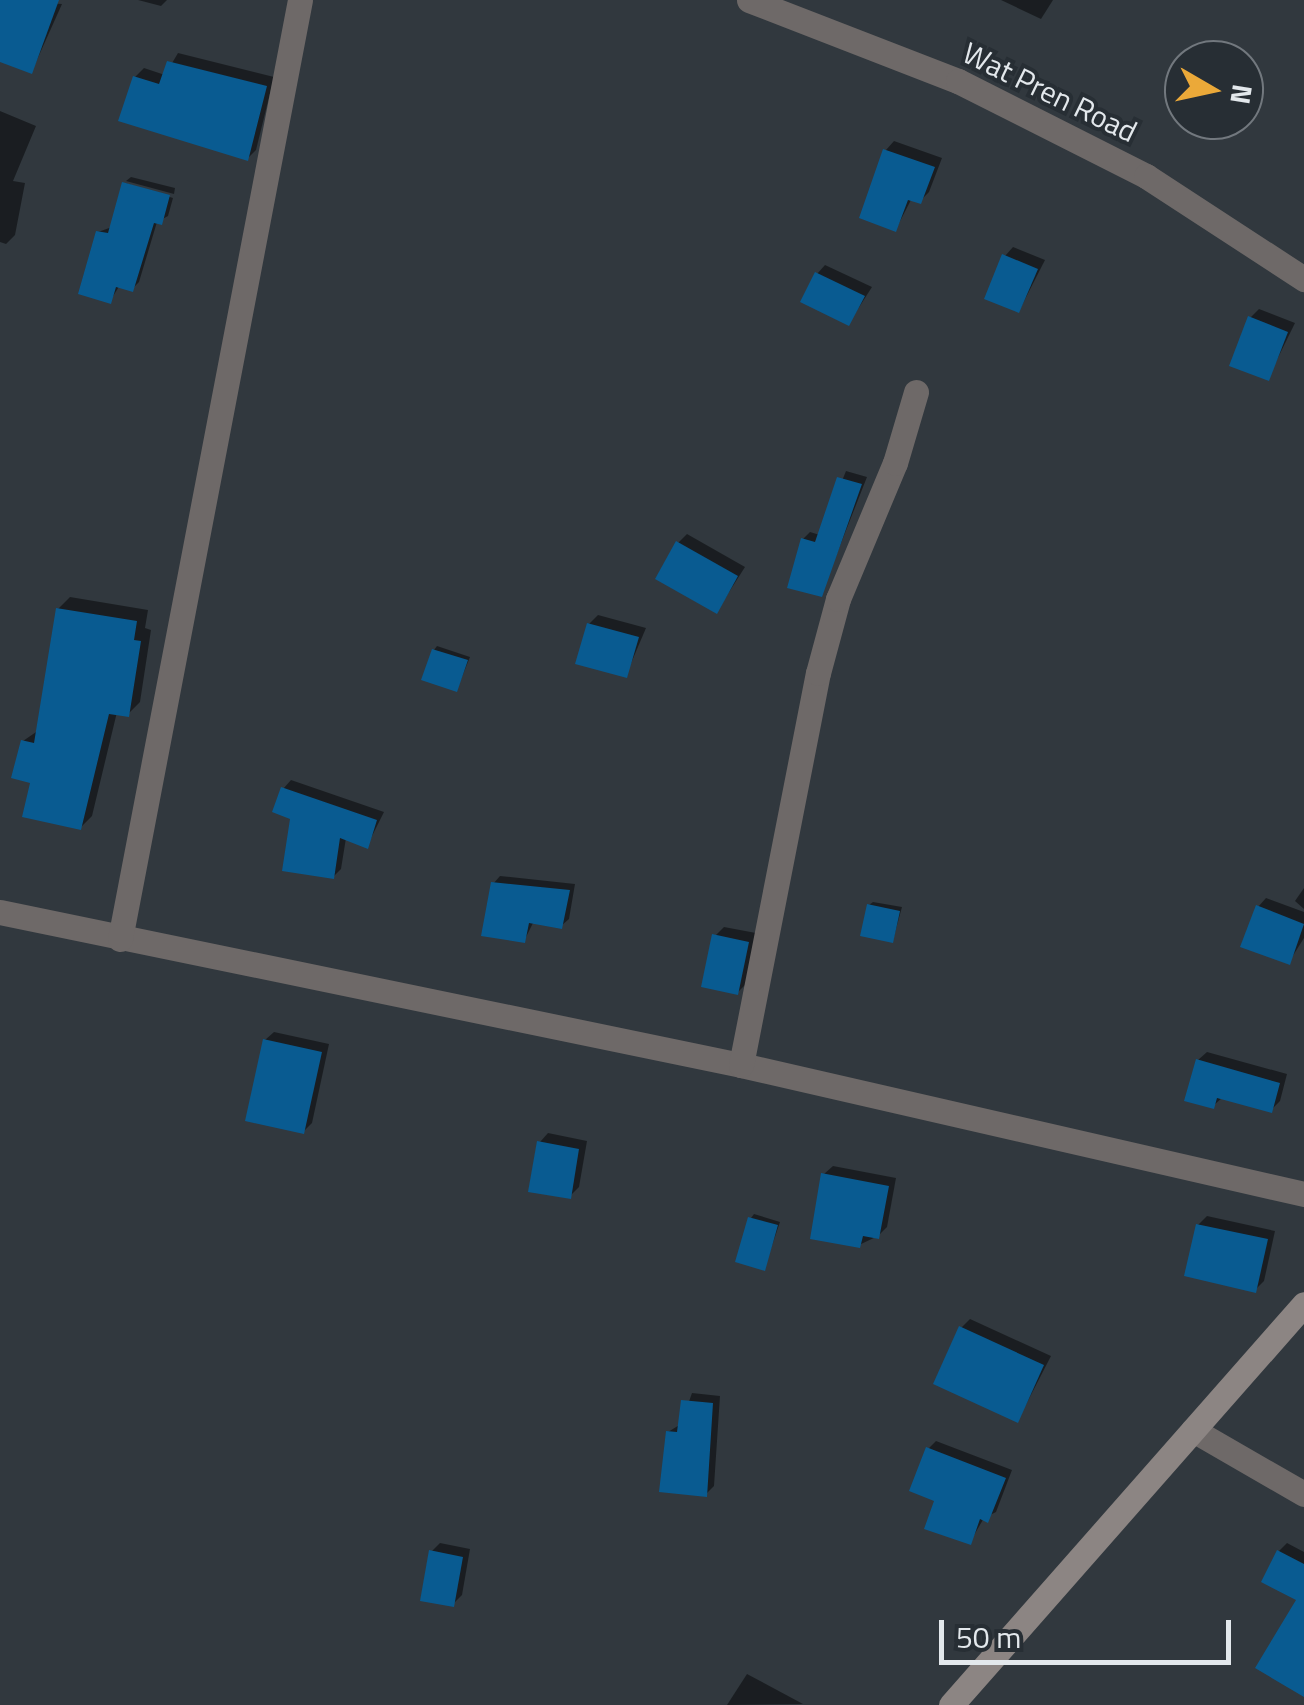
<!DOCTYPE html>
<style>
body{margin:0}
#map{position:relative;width:1304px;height:1705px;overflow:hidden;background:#31383e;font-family:"Titillium Web",sans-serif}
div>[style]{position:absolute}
.shadow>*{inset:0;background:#0007}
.building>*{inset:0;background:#095b91}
.street>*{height:25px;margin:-12.5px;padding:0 12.5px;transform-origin:12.5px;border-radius:12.5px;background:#6e6968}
.secondary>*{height:25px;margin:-12.5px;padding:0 12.5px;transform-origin:12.5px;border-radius:12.5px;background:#8c8583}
span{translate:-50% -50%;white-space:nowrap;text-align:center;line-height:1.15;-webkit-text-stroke:8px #272e34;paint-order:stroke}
.street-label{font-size:30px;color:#e3e8ec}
.north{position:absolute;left:1164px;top:40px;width:100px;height:100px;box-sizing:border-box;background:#272e34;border:2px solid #72787e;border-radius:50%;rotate:99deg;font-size:28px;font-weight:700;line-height:40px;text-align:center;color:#e3e8ec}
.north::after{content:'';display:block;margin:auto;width:35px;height:45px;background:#eba939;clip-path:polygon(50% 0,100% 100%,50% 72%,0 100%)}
.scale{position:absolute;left:939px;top:1620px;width:292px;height:45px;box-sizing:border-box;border:5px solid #e3e8ec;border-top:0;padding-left:12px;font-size:30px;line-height:35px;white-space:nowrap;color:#e3e8ec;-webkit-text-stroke:8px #272e34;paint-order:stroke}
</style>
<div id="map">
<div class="shadow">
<div style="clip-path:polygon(0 0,62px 4px,32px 71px,0 60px)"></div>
<div style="clip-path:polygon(138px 0,167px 0,161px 6px)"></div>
<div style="clip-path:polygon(1001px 0,1053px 0,1041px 19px)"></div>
<div style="clip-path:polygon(178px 53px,274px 77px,256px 150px,248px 158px,135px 77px,144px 68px,165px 75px)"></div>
<div style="clip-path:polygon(0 111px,36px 126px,13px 181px,25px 183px,15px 235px,6px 244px,0 242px)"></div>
<div style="clip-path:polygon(894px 141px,942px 158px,929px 192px,920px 201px,912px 198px,896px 229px,886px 150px)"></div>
<div style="clip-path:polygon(131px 177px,175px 188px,174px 194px,126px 181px)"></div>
<div style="clip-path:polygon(125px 183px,173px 198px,168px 216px,157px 222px,139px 282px,132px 289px,120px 285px,110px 301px,98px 232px,112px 227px)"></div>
<div style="clip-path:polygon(1013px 247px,1045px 260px,1019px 311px,1005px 256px)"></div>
<div style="clip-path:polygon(825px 265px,872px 287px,849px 323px,817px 274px)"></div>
<div style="clip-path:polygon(1259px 309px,1295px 323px,1268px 378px,1250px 318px)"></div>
<div style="clip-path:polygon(846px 471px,867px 477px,821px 594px,803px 539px,810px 532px,820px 535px)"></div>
<div style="clip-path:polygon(687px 534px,745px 567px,717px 611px,678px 543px)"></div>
<div style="clip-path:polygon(70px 597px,148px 610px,145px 628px,151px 630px,140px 702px,128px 714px,117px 712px,92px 816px,80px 828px,33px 781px,23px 741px,39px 730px,58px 609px)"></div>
<div style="clip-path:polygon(598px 615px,646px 628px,626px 675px,589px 624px)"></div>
<div style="clip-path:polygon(437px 646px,470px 657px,457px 689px,434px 650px)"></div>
<div style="clip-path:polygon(291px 780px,384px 812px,367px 846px,346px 838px,341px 869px,333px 877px,293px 818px,283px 789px)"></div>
<div style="clip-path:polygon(500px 876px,575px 884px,569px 919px,561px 926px,534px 921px,524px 941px,493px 884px)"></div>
<div style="clip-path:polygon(1304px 888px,1304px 909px,1295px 901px)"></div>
<div style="clip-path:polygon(1266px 898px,1304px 912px,1304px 938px,1289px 962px,1258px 907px)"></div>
<div style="clip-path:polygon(873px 902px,902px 907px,893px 940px,869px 905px)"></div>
<div style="clip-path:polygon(724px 927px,756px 933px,746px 984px,737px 993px,715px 936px)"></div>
<div style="clip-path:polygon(274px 1032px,329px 1044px,312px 1123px,303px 1132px,265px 1040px)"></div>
<div style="clip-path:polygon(1207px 1052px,1287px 1074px,1280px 1101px,1271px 1110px,1223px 1097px,1213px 1106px,1198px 1060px)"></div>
<div style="clip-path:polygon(548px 1133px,587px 1141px,579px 1187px,570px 1196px,540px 1142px)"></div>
<div style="clip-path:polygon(833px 1166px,896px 1178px,887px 1227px,878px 1236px,859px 1245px,824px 1174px)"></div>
<div style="clip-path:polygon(754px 1214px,780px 1222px,764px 1269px,751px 1218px)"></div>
<div style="clip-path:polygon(1207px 1216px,1275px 1231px,1264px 1281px,1255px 1290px,1198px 1225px)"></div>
<div style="clip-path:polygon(970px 1319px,1051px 1356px,1018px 1420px,961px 1328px)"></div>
<div style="clip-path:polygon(692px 1393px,720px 1396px,714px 1486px,706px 1494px,668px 1432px,681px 1424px)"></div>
<div style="clip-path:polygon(936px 1441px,1012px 1470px,996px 1512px,984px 1518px,970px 1542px,937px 1500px,929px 1448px)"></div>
<div style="clip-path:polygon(440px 1543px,470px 1549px,462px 1595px,453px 1604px,431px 1552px)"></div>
<div style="clip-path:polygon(1287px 1543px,1304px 1552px,1304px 1694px,1299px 1599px,1279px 1551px)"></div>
<div style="clip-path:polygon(747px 1674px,803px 1704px,727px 1705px)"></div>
</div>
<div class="building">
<div style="clip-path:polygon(0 0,59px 0,32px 74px,0 62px)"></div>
<div style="clip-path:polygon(167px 61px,267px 86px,248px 161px,118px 121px,133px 76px,159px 84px)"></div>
<div style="clip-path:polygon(883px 149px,935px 167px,921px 204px,908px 200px,896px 232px,859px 218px)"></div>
<div style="clip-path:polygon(122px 182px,170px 195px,162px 225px,154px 223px,133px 292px,116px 287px,111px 304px,78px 294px,96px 231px,108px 233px)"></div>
<div style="clip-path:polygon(1002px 254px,1038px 269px,1019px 313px,984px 299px)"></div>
<div style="clip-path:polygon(815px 272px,865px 296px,849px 326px,800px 302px)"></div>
<div style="clip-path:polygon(1248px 316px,1288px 332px,1269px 381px,1229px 366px)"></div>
<div style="clip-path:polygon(837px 477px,862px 484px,822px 597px,787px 588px,801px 538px,815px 542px)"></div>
<div style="clip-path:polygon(676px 541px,738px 576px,717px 614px,655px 579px)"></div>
<div style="clip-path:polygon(56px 608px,137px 621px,134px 640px,141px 641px,129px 717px,109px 714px,81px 830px,22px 817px,30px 783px,11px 778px,21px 740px,34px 743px)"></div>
<div style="clip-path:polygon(587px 623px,639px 637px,627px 678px,575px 664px)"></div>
<div style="clip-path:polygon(432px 649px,468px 660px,457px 692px,421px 680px)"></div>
<div style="clip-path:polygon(281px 787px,377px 820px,368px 849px,340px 838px,334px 879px,282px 871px,290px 819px,272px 812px)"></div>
<div style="clip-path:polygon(491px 882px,570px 890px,562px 929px,529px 923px,525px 943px,481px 936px)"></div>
<div style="clip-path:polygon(867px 904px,900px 911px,893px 943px,860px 936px)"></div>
<div style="clip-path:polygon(1256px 905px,1304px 924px,1290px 965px,1240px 947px)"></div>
<div style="clip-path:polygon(712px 934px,749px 942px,738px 995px,701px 987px)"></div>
<div style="clip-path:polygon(263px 1039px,322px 1052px,304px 1134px,245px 1121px)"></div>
<div style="clip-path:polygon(1196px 1059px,1280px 1083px,1272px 1113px,1217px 1098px,1214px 1109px,1184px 1101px)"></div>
<div style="clip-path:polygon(537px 1141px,579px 1149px,571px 1199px,528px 1192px)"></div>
<div style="clip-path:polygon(821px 1173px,889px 1186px,879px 1239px,863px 1236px,860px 1248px,810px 1239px)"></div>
<div style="clip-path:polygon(748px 1217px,778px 1225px,765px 1271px,735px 1262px)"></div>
<div style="clip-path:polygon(1196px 1224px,1268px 1239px,1256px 1293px,1184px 1276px)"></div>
<div style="clip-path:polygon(959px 1326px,1044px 1365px,1018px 1423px,933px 1384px)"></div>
<div style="clip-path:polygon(681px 1400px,713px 1403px,707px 1497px,659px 1492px,666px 1431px,677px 1432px)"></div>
<div style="clip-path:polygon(926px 1447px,1006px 1478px,988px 1523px,980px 1519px,971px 1545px,924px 1529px,934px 1501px,909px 1491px)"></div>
<div style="clip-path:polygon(429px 1550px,463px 1557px,454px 1607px,420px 1601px)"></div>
<div style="clip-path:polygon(1277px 1550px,1304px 1564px,1304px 1697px,1255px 1668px,1296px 1600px,1261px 1582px)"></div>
</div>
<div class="street">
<div style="left:749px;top:0;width:224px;rotate:21.2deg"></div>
<div style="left:958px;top:81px;width:211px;rotate:26.8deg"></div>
<div style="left:1146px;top:176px;width:189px;rotate:33.1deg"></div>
<div style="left:0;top:912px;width:757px;rotate:11.67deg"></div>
<div style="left:741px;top:1065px;width:578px;rotate:12.91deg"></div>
<div style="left:120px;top:939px;width:956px;rotate:-79.15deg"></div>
<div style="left:741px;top:1065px;width:399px;rotate:-78.9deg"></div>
<div style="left:818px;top:673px;width:77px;rotate:-74.9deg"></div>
<div style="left:838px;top:599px;width:147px;rotate:-67.3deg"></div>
<div style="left:895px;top:463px;width:74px;rotate:-73.5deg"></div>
<div style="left:1193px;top:1430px;width:128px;rotate:30deg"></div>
</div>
<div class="secondary">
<div style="left:951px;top:1705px;width:534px;rotate:-48.64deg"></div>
</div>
<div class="street-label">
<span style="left:1050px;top:92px;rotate:26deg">Wat Pren Road</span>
</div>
<div class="north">N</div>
<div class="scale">50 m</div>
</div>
